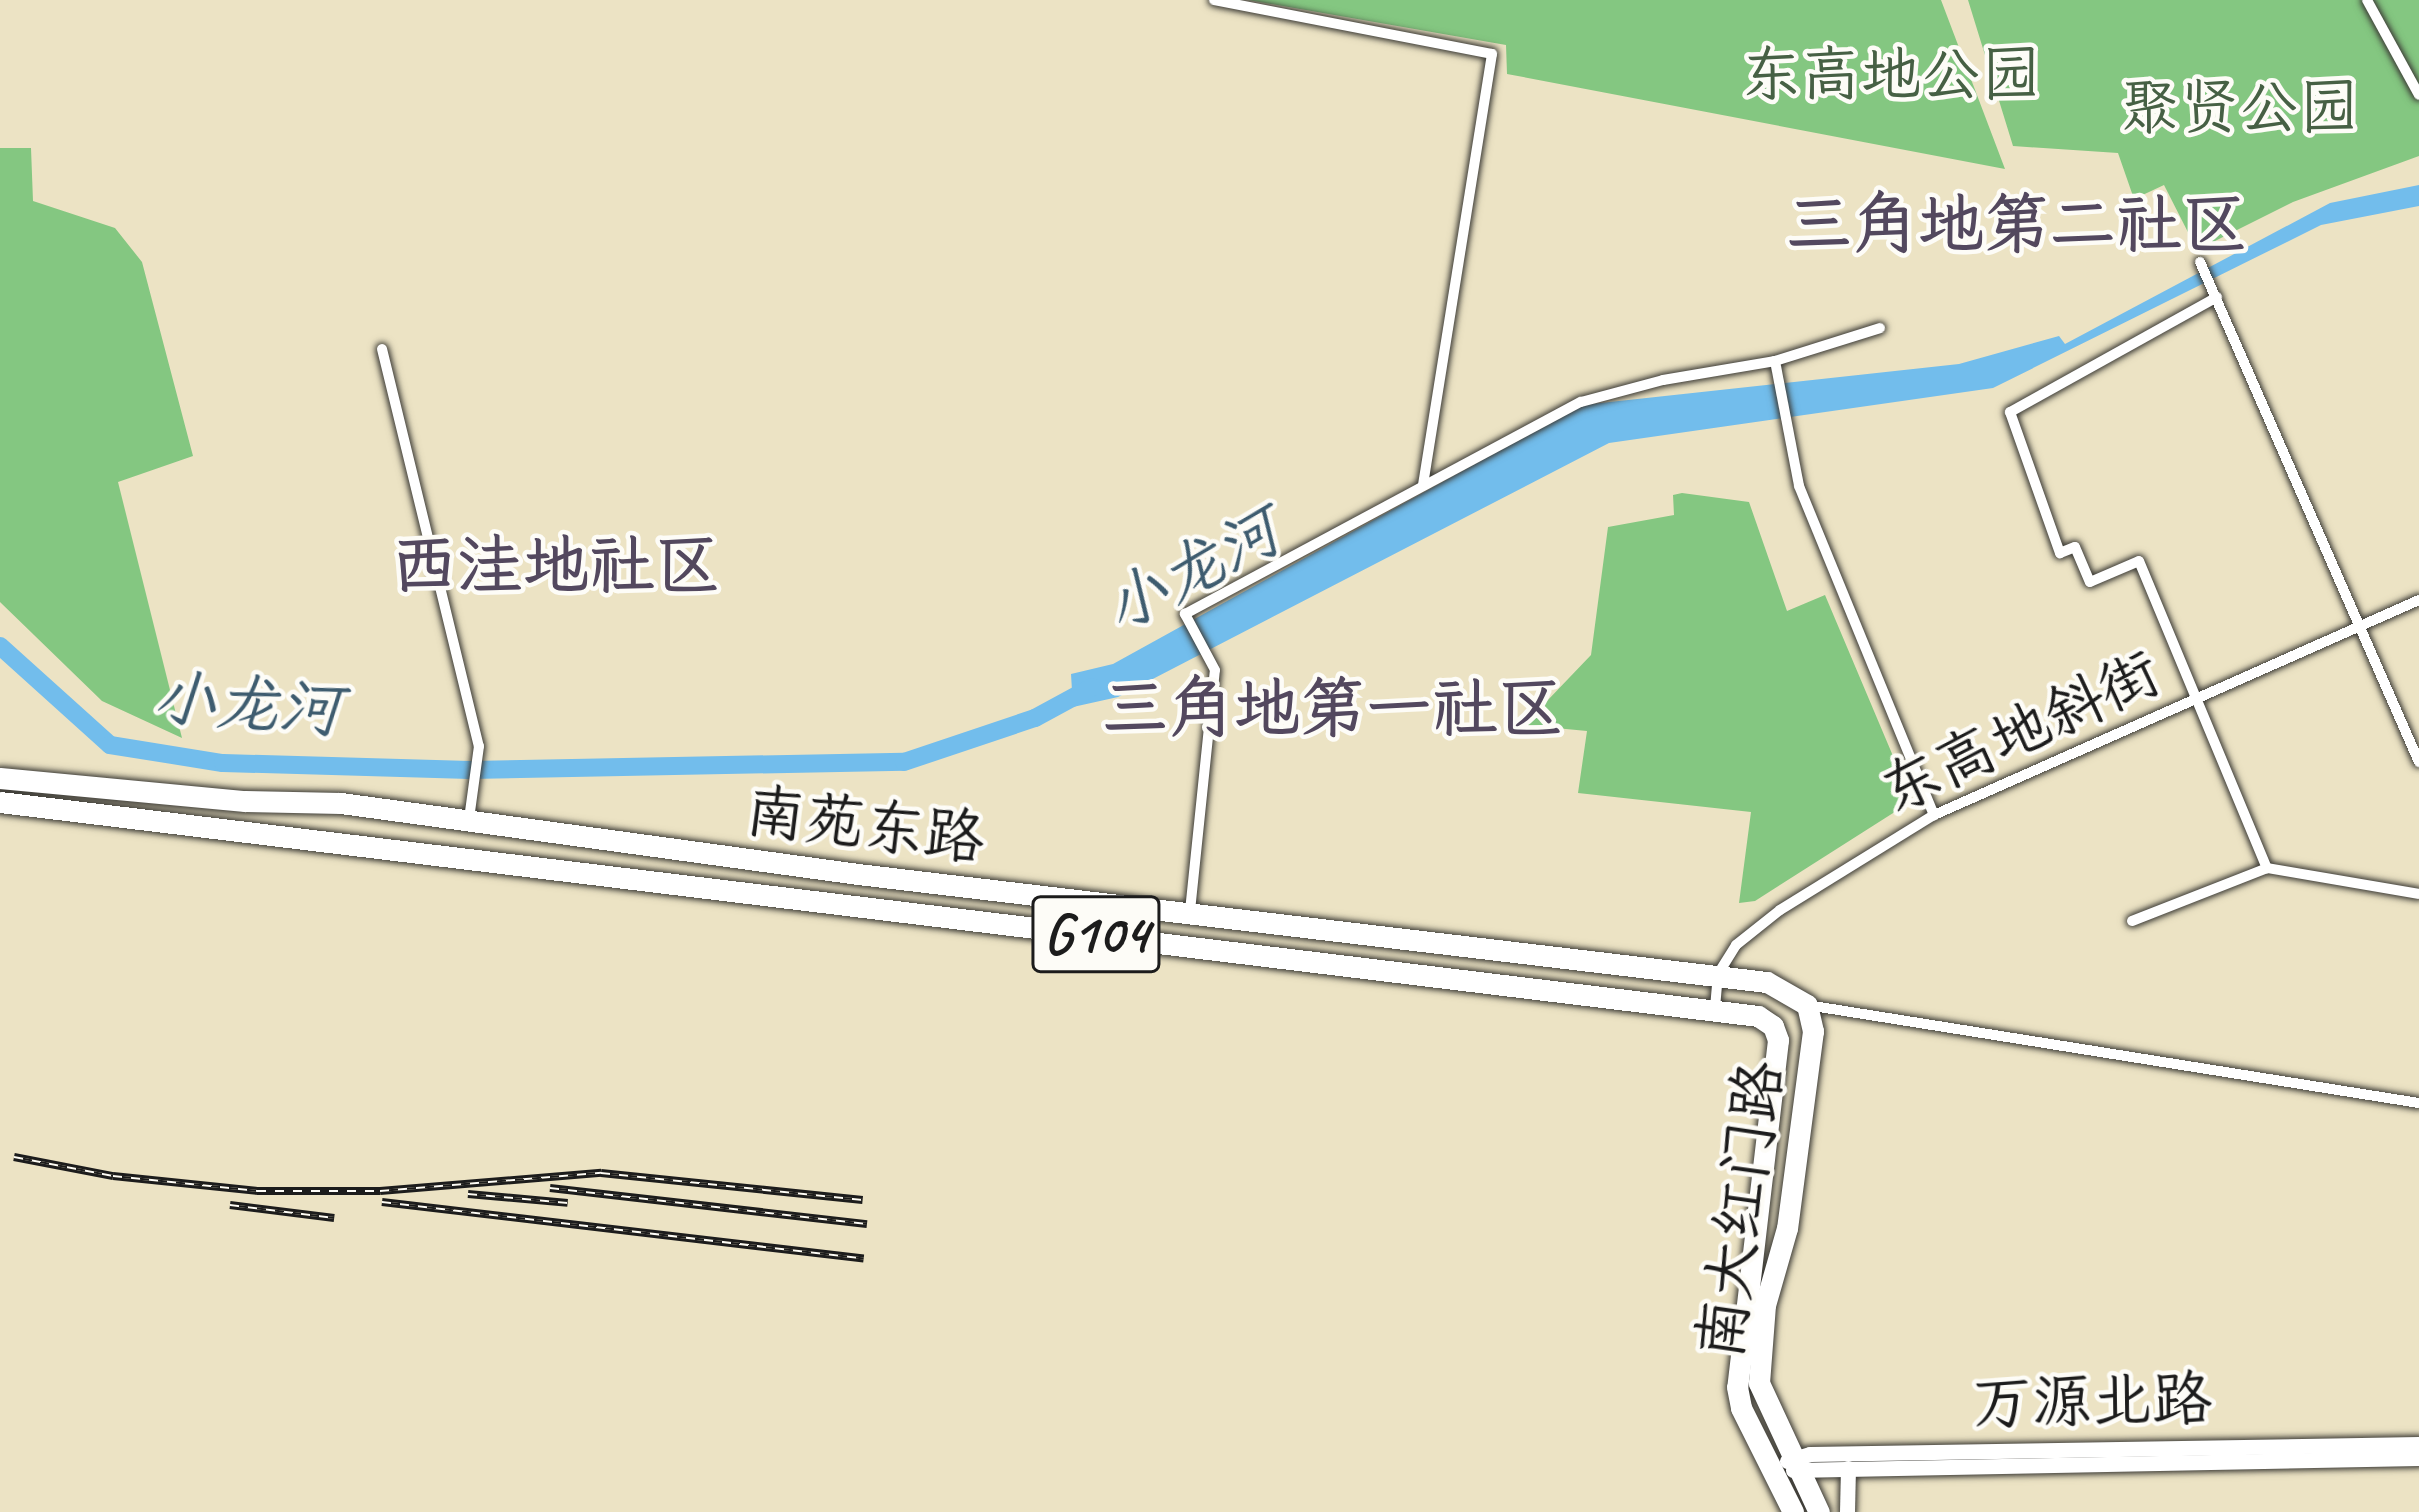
<!DOCTYPE html>
<meta charset="utf-8">
<style>
body{margin:0}
#map{position:relative;width:2419px;height:1512px;overflow:hidden;background:#ece3c4;font-family:Caveat,"LXGW WenKai TC",sans-serif}
div>[style]{position:absolute}
.green>*{inset:0;background:#84c781}
.water>*{inset:0;background:#72bdec}
.river>*{height:18px;margin:-9px;padding:0 9px;transform-origin:9px;border-radius:9px;background:#72bdec}
.roads{filter:drop-shadow(0 0 3px #3b3a35) drop-shadow(0 0 3px #3b3a35)}
.street>*{height:10px;margin:-5px;padding:0 5px;transform-origin:5px;border-radius:5px;background:#fff}
.secondary>*{height:15px;margin:-7.5px;padding:0 7.5px;transform-origin:7.5px;border-radius:7.5px;background:#fff}
.highway>*{height:21px;margin:-10.5px;padding:0 10.5px;transform-origin:10.5px;border-radius:10.5px;background:#fff}
.rail>*{height:8px;margin-top:-4px;transform-origin:0;background:repeating-linear-gradient(90deg,#fdfcf7 0 9px,#1c1c1c 0 18px);box-sizing:border-box;border-block:3px solid #1c1c1c}
span{translate:-50% -50%;white-space:nowrap;text-align:center;line-height:1.15;-webkit-text-stroke:9px #fdfcf7;paint-order:stroke}
.shield-label span{padding:3px 9px;background:#fdfcf7;border:3px solid;border-radius:9px;-webkit-text-stroke-width:0}
.shield-label{font-size:57px;color:#1c1c1c;font-weight:700}
.park-label{font-size:60px;color:#466044}
.street-label{font-size:60px;color:#1c1c1c}
.water-label{font-size:63px;color:#3e5c6f;font-style:italic}
.quarter-label{font-size:66px;color:#53485e;font-weight:700}
</style>
<div id="map">
<div class="green">
<div style="clip-path:polygon(1248px 0,1941px 0,2005px 169px,1507px 74px,1506px 45px)"></div>
<div style="clip-path:polygon(1968px 0,2419px 0,2419px 156px,2293px 202px,2197px 250px,2164px 185px,2134px 199px,2118px 153px,2013px 146px)"></div>
<div style="clip-path:polygon(0 148px,31px 148px,33px 201px,115px 228px,142px 262px,193px 456px,118px 482px,182px 738px,102px 701px,0 602px)"></div>
<div style="clip-path:polygon(1682px 493px,1749px 502px,1787px 611px,1825px 595px,1912px 801px,1755px 901px,1739px 903px,1751px 812px,1578px 793px,1587px 731px,1524px 725px,1591px 655px,1608px 527px,1674px 515px,1673px 495px)"></div>
</div>
<div class="water">
<div style="clip-path:polygon(2419px 185px,2419px 206px,2321px 225px,1993px 388px,1609px 443px,1118px 697px,1073px 707px,1071px 674px,1113px 664px,1582px 405px,1959px 364px,2059px 336px,2065px 344px,2330px 203px)"></div>
</div>
<div class="river">
<div style="left:0;top:646px;width:148px;rotate:42deg"></div>
<div style="left:110px;top:745px;width:114px;rotate:9.1deg"></div>
<div style="left:223px;top:763px;width:247px;rotate:1.6deg"></div>
<div style="left:470px;top:770px;width:434px;rotate:-1.1deg"></div>
<div style="left:904px;top:762px;width:138px;rotate:-18.6deg"></div>
<div style="left:1035px;top:718px;width:65px;rotate:-28.5deg"></div>
</div>
<div class="roads">
<div class="street">
<div style="left:1214px;top:0;width:283px;rotate:11deg"></div>
<div style="left:1492px;top:54px;width:437px;rotate:99.1deg"></div>
<div style="left:2367px;top:0;width:108px;rotate:61.3deg"></div>
<div style="left:2200px;top:262px;width:546px;rotate:66.35deg"></div>
<div style="left:2217px;top:297px;width:237px;rotate:150.9deg"></div>
<div style="left:2010px;top:412px;width:150px;rotate:70.5deg"></div>
<div style="left:2060px;top:553px;width:16px;rotate:-22deg"></div>
<div style="left:2075px;top:547px;width:38px;rotate:67deg"></div>
<div style="left:2090px;top:582px;width:53px;rotate:-23.2deg"></div>
<div style="left:2139px;top:561px;width:333px;rotate:67.4deg"></div>
<div style="left:382px;top:349px;width:409px;rotate:76.3deg"></div>
<div style="left:479px;top:746px;width:74px;rotate:97.8deg"></div>
<div style="left:1775px;top:361px;width:127px;rotate:79.1deg"></div>
<div style="left:1799px;top:486px;width:356px;rotate:67.7deg"></div>
<div style="left:1190px;top:911px;width:242px;rotate:-84.1deg"></div>
<div style="left:1215px;top:670px;width:64px;rotate:-118.2deg"></div>
<div style="left:1185px;top:614px;width:449px;rotate:-28.2deg"></div>
<div style="left:1581px;top:402px;width:85px;rotate:-15deg"></div>
<div style="left:1663px;top:380px;width:114px;rotate:-9.6deg"></div>
<div style="left:1775px;top:361px;width:110px;rotate:-17.4deg"></div>
<div style="left:2132px;top:921px;width:145px;rotate:-21.4deg"></div>
<div style="left:2267px;top:868px;width:154px;rotate:9.7deg"></div>
<div style="left:1807px;top:1005px;width:620px;rotate:9.1deg"></div>
<div style="left:1715px;top:1008px;width:34px;rotate:-85deg"></div>
<div style="left:1718px;top:974px;width:34px;rotate:-58deg"></div>
<div style="left:1736px;top:945px;width:56px;rotate:-38.5deg"></div>
<div style="left:1780px;top:910px;width:181px;rotate:-31.7deg"></div>
<div style="left:1934px;top:815px;width:531px;rotate:-23.91deg"></div>
</div>
<div class="secondary">
<div style="left:1787px;top:1461px;width:24px;rotate:-17deg"></div>
<div style="left:1810px;top:1454px;width:609px;rotate:-0.94deg"></div>
<div style="left:1793px;top:1470px;width:626px;rotate:-1.1deg"></div>
<div style="left:1847px;top:1512px;width:44px;rotate:-88.7deg"></div>
</div>
<div class="highway">
<div style="left:0;top:778px;width:246px;rotate:5.4deg"></div>
<div style="left:245px;top:801px;width:96px;rotate:1.2deg"></div>
<div style="left:341px;top:803px;width:522px;rotate:7.82deg"></div>
<div style="left:858px;top:874px;width:915px;rotate:6.78deg"></div>
<div style="left:1767px;top:982px;width:46px;rotate:29.9deg"></div>
<div style="left:1807px;top:1005px;width:27px;rotate:77deg"></div>
<div style="left:1813px;top:1031px;width:199px;rotate:97.5deg"></div>
<div style="left:1787px;top:1228px;width:80px;rotate:105.9deg"></div>
<div style="left:1765px;top:1305px;width:78px;rotate:94.4deg"></div>
<div style="left:1759px;top:1383px;width:142px;rotate:65.1deg"></div>
<div style="left:0;top:802px;width:1771px;rotate:6.94deg"></div>
<div style="left:1758px;top:1016px;width:18px;rotate:34deg"></div>
<div style="left:1773px;top:1026px;width:15px;rotate:70deg"></div>
<div style="left:1778px;top:1040px;width:349px;rotate:96.7deg"></div>
<div style="left:1737px;top:1387px;width:21px;rotate:79deg"></div>
<div style="left:1741px;top:1408px;width:116px;rotate:63.4deg"></div>
</div>
</div>
<div class="rail">
<div style="left:14px;top:1157px;width:101px;rotate:10.9deg"></div>
<div style="left:113px;top:1176px;width:145px;rotate:5.9deg"></div>
<div style="left:257px;top:1191px;width:123px"></div>
<div style="left:380px;top:1191px;width:222px;rotate:-4.7deg"></div>
<div style="left:601px;top:1173px;width:263px;rotate:5.9deg"></div>
<div style="left:550px;top:1188px;width:319px;rotate:6.5deg"></div>
<div style="left:468px;top:1194px;width:100px;rotate:5.1deg"></div>
<div style="left:382px;top:1202px;width:485px;rotate:6.7deg"></div>
<div style="left:230px;top:1205px;width:105px;rotate:7.1deg"></div>
</div>
<div class="shield-label">
<span style="left:1096px;top:934px">G104</span>
</div>
<div class="park-label">
<span style="left:1891px;top:74px">东高地公园</span>
<span style="left:2239px;top:107px">聚贤公园</span>
</div>
<div class="street-label">
<span style="left:2020px;top:732px;rotate:-25deg">东高地斜街</span>
<span style="left:865px;top:825px;rotate:7deg">南苑东路</span>
<span style="left:1740px;top:1210px;rotate:-82deg">南大红门路</span>
<span style="left:2092px;top:1401px;rotate:-1deg">万源北路</span>
</div>
<div class="water-label">
<span style="left:1192px;top:571px;rotate:-28deg">小龙河</span>
<span style="left:247px;top:705px;rotate:4deg">小龙河</span>
</div>
<div class="quarter-label">
<span style="left:2017px;top:225px">三角地第二社区</span>
<span style="left:556px;top:566px">西洼地社区</span>
<span style="left:1333px;top:709px">三角地第一社区</span>
</div>
</div>
